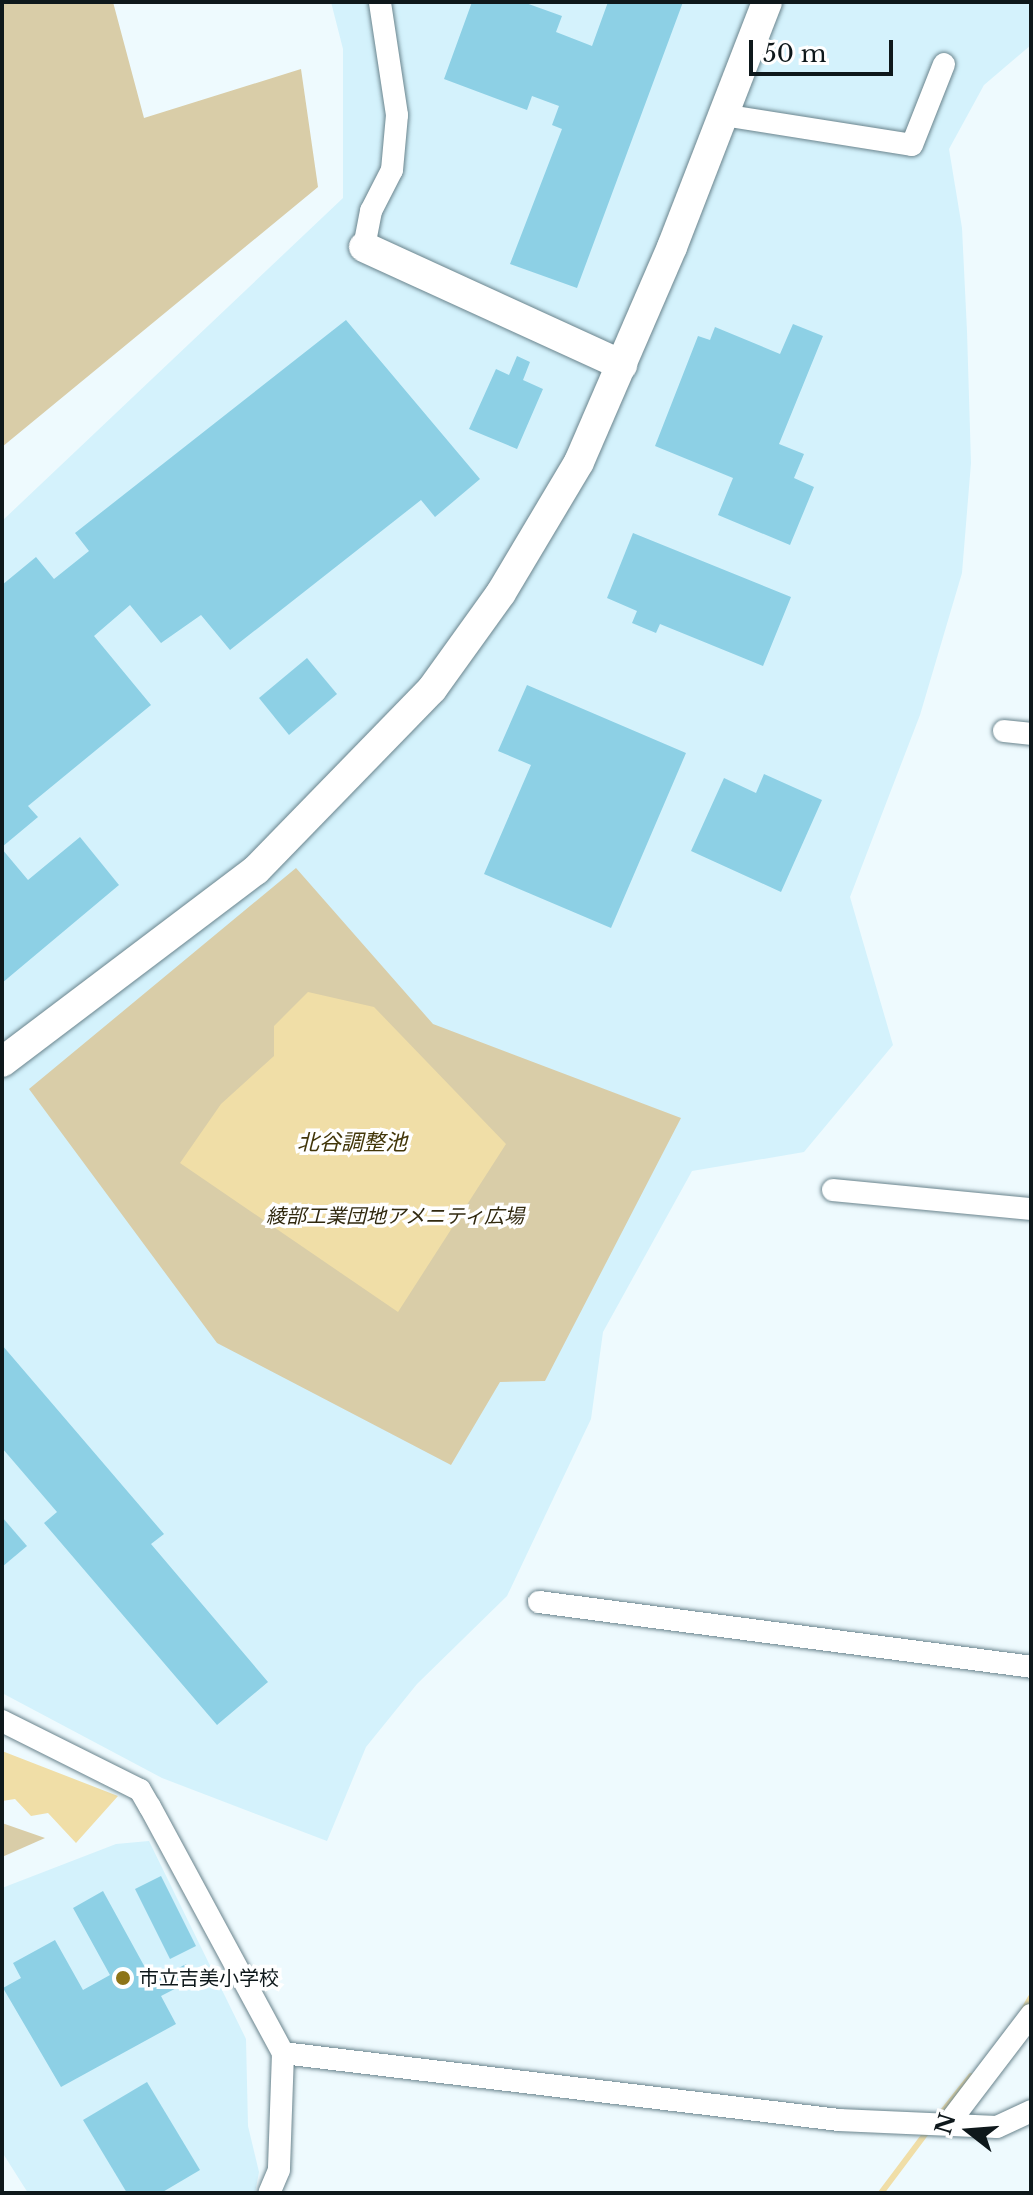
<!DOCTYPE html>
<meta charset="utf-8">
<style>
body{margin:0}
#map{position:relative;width:1033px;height:2195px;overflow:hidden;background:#eefafe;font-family:"Libre Baskerville","Noto Sans JP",serif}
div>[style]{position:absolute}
.built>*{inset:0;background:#d4f2fc}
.green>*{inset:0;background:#d9cda8}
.water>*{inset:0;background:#f0dea7}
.stream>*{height:6px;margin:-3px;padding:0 3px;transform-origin:3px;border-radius:3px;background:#f0dea7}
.building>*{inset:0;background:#8dd0e5}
.roads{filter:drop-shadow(0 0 2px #6a848d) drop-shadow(0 0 2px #6a848d)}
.street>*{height:22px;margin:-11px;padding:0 11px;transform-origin:11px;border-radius:11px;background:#fff}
.secondary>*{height:30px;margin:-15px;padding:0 15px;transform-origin:15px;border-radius:15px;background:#fff}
.dots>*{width:22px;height:22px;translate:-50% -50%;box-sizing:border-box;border:4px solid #fff;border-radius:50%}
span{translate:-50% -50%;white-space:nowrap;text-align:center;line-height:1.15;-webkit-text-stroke:7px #fff;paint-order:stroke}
.park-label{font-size:20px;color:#31290f;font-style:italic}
.poi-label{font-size:20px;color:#0e181b}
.left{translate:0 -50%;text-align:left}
.water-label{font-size:22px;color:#423609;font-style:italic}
.frame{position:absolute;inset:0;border:4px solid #0e181b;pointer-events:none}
.north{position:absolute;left:929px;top:2091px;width:80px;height:80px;-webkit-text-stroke:6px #fff;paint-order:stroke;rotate:287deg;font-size:22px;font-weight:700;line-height:32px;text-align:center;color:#0e181b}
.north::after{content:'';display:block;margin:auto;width:28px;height:36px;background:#0e181b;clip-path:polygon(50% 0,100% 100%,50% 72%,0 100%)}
.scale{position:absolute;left:749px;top:40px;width:144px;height:36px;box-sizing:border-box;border:4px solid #0e181b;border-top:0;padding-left:10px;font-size:24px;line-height:28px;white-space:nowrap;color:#0e181b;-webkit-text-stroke:6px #fff;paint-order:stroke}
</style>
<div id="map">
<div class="built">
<div style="clip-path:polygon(331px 2px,1031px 2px,1031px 45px,984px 85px,949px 149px,962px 228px,967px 331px,971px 463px,962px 573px,920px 715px,850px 897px,893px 1045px,804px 1152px,692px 1171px,603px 1332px,591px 1419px,507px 1596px,417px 1684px,366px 1747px,327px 1841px,162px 1778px,2px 1693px,2px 521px,343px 198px,343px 49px)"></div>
<div style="clip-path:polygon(149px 1841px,246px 2039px,248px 2126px,259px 2172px,255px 2193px,28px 2193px,2px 2152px,2px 1888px,116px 1844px)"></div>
</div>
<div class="green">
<div style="clip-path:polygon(2px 2px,113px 2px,144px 118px,301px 69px,318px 187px,2px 447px)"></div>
<div style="clip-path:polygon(296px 868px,433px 1024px,681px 1118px,545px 1381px,500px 1382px,451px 1465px,217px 1343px,29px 1089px)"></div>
<div style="clip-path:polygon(2px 1823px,45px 1838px,2px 1857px)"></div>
</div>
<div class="water">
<div style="clip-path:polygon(308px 992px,374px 1007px,506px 1144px,398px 1312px,180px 1163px,221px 1104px,274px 1056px,274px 1026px)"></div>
<div style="clip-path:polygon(2px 1751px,118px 1796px,76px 1843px,48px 1813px,31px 1816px,15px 1799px,2px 1801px)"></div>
</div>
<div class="stream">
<div style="left:1023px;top:2011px;width:16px;rotate:-60deg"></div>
<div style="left:936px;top:2120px;width:56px;rotate:-51.5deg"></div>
<div style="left:881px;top:2193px;width:80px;rotate:-53.1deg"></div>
</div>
<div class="building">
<div style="clip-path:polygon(472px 2px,523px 2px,562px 16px,556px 32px,592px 46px,608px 2px,683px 2px,577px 288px,510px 264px,562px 129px,552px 125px,559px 106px,532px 96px,527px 110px,444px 79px)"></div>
<div style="clip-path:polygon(346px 320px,480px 479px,435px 517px,421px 500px,230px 650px,201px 615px,161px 643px,130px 605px,94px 636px,151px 705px,28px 806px,38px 817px,2px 847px,2px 585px,36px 557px,54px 579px,89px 551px,75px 533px)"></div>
<div style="clip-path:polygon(793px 324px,823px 336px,779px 444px,804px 454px,794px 478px,814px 487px,790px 545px,718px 515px,733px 478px,655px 446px,698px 336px,710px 340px,715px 327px,780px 354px)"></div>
<div style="clip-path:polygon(517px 356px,530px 362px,523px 380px,543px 389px,517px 449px,469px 429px,496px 369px,509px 375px)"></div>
<div style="clip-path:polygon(633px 533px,791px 597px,763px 666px,660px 624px,656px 633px,632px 623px,637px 611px,607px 598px)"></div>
<div style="clip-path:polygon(307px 658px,337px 694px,289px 735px,259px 698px)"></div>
<div style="clip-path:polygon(527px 685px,686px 753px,611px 928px,484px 874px,531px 765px,498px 751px)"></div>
<div style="clip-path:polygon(764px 774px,822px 800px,781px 892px,691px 851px,724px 778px,756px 793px)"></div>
<div style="clip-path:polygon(80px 837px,119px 885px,2px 983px,2px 849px,28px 880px)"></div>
<div style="clip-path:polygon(2px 1345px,164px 1534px,151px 1544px,268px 1682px,217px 1725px,44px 1523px,57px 1512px,2px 1448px)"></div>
<div style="clip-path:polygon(2px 1517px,27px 1546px,2px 1567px)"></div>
<div style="clip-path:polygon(161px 1876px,196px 1946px,170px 1959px,135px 1889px)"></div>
<div style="clip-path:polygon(103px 1891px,153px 1982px,186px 1964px,194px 1979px,161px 1996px,176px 2024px,61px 2087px,3px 1988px,21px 1978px,13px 1963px,55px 1940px,83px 1990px,110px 1975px,73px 1908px)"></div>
<div style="clip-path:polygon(147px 2082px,200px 2170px,161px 2193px,127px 2193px,83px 2120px)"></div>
</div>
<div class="roads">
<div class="street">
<div style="left:723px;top:115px;width:191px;rotate:9deg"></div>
<div style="left:912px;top:145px;width:87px;rotate:-68.4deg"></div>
<div style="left:364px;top:247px;width:37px;rotate:-79deg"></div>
<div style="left:371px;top:211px;width:46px;rotate:-62.9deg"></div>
<div style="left:392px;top:170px;width:55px;rotate:-84.8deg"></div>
<div style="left:397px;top:115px;width:114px;rotate:-98.6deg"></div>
<div style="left:1004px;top:731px;width:27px;rotate:6deg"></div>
<div style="left:833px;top:1190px;width:199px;rotate:5.5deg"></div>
<div style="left:539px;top:1602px;width:496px;rotate:7.5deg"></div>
<div style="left:2px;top:1721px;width:154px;rotate:26.6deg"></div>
<div style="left:140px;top:1790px;width:20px;rotate:60deg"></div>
<div style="left:150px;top:1807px;width:280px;rotate:61.6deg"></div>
<div style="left:283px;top:2053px;width:117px;rotate:92deg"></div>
<div style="left:279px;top:2170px;width:25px;rotate:113deg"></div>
<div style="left:283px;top:2053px;width:560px;rotate:6.87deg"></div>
<div style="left:839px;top:2120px;width:158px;rotate:2.5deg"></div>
<div style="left:997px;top:2127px;width:38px;rotate:-25deg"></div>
<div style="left:948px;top:2124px;width:137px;rotate:-52.7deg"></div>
</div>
<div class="secondary">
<div style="left:364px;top:247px;width:284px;rotate:24.6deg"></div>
<div style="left:2px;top:1062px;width:318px;rotate:-37.1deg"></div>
<div style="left:256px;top:870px;width:252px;rotate:-45.8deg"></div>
<div style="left:432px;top:689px;width:118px;rotate:-54.3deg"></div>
<div style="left:501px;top:593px;width:152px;rotate:-59.2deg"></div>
<div style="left:579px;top:462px;width:234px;rotate:-66.6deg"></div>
<div style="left:672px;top:247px;width:263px;rotate:-68.8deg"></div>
</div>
</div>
<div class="dots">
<div style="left:123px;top:1978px;background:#8d7418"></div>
</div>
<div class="park-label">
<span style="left:395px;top:1216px">綾部工業団地アメニティ広場</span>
</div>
<div class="poi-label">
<span class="left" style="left:139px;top:1978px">市立吉美小学校</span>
</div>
<div class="water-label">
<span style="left:352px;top:1143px">北谷調整池</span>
</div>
<div class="frame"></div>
<div class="north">N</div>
<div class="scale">50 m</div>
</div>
